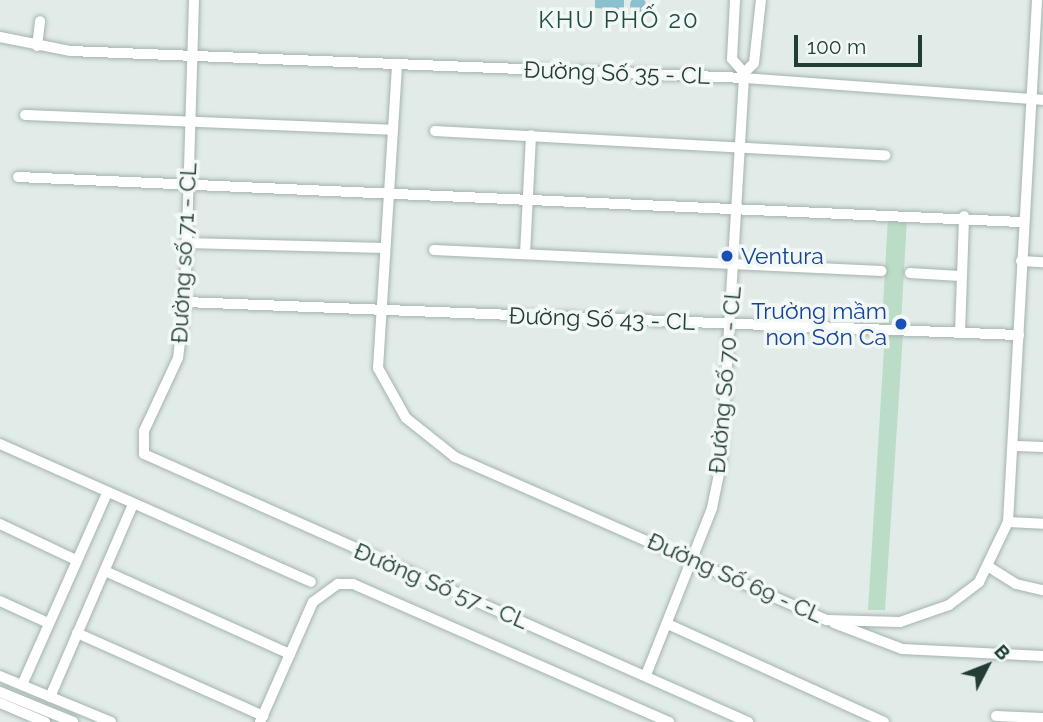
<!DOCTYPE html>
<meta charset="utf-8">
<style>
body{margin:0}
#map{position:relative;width:1043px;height:722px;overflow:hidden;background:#e1ebe8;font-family:Raleway,sans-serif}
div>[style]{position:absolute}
.green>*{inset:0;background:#bbdcc6}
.water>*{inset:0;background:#8bc0cf}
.round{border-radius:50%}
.roads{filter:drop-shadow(0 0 2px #a4b3af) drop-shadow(0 0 2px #a4b3af)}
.minor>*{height:10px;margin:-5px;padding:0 5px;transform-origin:5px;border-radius:5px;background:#fff}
.dots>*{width:19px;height:19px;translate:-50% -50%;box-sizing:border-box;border:4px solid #f2f8f5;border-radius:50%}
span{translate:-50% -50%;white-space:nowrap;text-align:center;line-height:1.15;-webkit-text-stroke:7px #f2f8f5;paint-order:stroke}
.street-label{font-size:23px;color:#223c36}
.transit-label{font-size:23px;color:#164399}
.left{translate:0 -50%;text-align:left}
.right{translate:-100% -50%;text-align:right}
.neighbourhood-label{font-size:24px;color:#1f4d44;letter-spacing:2px}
.north{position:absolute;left:952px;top:631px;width:70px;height:70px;-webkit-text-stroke:5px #f2f8f5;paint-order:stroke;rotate:48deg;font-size:19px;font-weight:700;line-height:28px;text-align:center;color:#223c36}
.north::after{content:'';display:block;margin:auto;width:24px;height:32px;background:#223c36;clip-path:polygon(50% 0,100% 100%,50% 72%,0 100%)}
.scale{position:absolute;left:794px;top:35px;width:128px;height:32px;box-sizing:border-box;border:4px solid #223c36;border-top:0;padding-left:9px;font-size:21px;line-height:24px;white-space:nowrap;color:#223c36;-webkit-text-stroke:5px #f2f8f5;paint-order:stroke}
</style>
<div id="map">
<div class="green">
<div style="clip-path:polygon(888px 217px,907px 218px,901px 323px,882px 324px)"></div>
<div style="clip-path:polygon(885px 333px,903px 334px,885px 610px,868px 610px)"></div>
</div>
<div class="water">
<div class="round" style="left:630px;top:-3px;width:16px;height:16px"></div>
<div style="clip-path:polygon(595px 0,624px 0,624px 10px,595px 8px)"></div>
</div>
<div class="roads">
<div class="minor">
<div style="left:194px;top:0;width:302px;rotate:91.7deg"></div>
<div style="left:185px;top:302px;width:56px;rotate:97.1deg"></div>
<div style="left:178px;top:358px;width:81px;rotate:115deg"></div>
<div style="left:144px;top:431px;width:23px;rotate:90deg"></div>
<div style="left:144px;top:454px;width:661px;rotate:23.93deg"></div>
<div style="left:735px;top:0;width:59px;rotate:92.9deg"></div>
<div style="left:732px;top:59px;width:18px;rotate:49deg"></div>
<div style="left:0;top:37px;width:71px;rotate:11.3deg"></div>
<div style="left:70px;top:51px;width:675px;rotate:2.29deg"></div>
<div style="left:744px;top:78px;width:300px;rotate:4.2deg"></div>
<div style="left:37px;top:46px;width:25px;rotate:-83deg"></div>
<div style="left:397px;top:66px;width:303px;rotate:93.6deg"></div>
<div style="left:378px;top:368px;width:57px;rotate:60.8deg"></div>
<div style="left:406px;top:418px;width:63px;rotate:38.5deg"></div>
<div style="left:455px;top:457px;width:406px;rotate:23.7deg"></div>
<div style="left:827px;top:620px;width:73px;rotate:1.6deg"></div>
<div style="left:900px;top:622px;width:52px;rotate:-19.1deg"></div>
<div style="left:949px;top:605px;width:38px;rotate:-37deg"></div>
<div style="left:979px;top:582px;width:67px;rotate:-64.2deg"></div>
<div style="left:1008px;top:522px;width:523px;rotate:-86.82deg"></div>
<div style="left:25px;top:115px;width:368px;rotate:2.3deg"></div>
<div style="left:435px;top:131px;width:451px;rotate:3.1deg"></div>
<div style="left:18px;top:177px;width:1004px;rotate:2.57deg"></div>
<div style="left:185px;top:243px;width:200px;rotate:1.4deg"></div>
<div style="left:434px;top:250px;width:448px;rotate:2.7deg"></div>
<div style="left:525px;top:254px;width:119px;rotate:-87.1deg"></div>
<div style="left:1021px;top:261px;width:22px;rotate:3deg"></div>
<div style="left:910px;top:273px;width:50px;rotate:3.4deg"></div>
<div style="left:185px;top:302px;width:835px;rotate:2.27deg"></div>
<div style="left:960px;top:333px;width:117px;rotate:-88deg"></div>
<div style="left:0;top:444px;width:340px;rotate:23.9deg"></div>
<div style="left:1016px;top:446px;width:27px;rotate:2deg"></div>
<div style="left:1008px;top:522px;width:35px;rotate:3deg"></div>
<div style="left:0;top:524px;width:84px;rotate:25.3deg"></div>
<div style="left:989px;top:567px;width:32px;rotate:32deg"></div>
<div style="left:1016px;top:584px;width:28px;rotate:13deg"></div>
<div style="left:105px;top:571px;width:203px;rotate:24.2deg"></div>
<div style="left:0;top:601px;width:53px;rotate:24.6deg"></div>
<div style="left:834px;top:623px;width:73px;rotate:20.9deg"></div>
<div style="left:902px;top:649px;width:141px;rotate:2.8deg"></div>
<div style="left:670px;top:625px;width:235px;rotate:24.4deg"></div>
<div style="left:77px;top:633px;width:204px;rotate:24deg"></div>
<div style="left:646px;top:675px;width:180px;rotate:-68.4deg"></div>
<div style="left:712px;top:508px;width:45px;rotate:-78.4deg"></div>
<div style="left:721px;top:464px;width:392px;rotate:-86.6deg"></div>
<div style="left:744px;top:73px;width:14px;rotate:-45deg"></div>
<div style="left:754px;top:63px;width:63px;rotate:-83.7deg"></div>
<div style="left:0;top:676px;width:120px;rotate:22.5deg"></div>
<div style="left:22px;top:685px;width:210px;rotate:-66.1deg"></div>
<div style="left:0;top:692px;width:79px;rotate:22.3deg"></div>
<div style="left:50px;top:697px;width:210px;rotate:-66.7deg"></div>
<div style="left:0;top:703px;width:49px;rotate:22.9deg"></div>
<div style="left:996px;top:716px;width:47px;rotate:2.4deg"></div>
<div style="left:260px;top:722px;width:131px;rotate:-66.2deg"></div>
<div style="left:313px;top:602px;width:31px;rotate:-36deg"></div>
<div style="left:338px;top:584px;width:15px"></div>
<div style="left:353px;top:584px;width:345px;rotate:23.6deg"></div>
</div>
</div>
<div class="dots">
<div style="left:727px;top:256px;background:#1a4fb4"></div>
<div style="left:901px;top:324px;background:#1a4fb4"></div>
</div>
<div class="street-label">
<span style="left:617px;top:73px;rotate:2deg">Đường Số 35 - CL</span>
<span style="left:184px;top:253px;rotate:-87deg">Đường số 71 - CL</span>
<span style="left:602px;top:319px;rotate:2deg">Đường Số 43 - CL</span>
<span style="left:725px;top:380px;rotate:-85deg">Đường Số 70 - CL</span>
<span style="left:735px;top:578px;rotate:24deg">Đường Số 69 - CL</span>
<span style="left:441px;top:586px;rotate:23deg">Đường Số 57 - CL</span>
</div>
<div class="transit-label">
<span class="left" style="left:741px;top:256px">Ventura</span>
<span class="right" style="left:887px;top:324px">Trường mầm<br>non Sơn Ca</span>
</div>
<div class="neighbourhood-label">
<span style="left:619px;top:20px">KHU PHỐ 20</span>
</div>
<div class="north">B</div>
<div class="scale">100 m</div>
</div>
